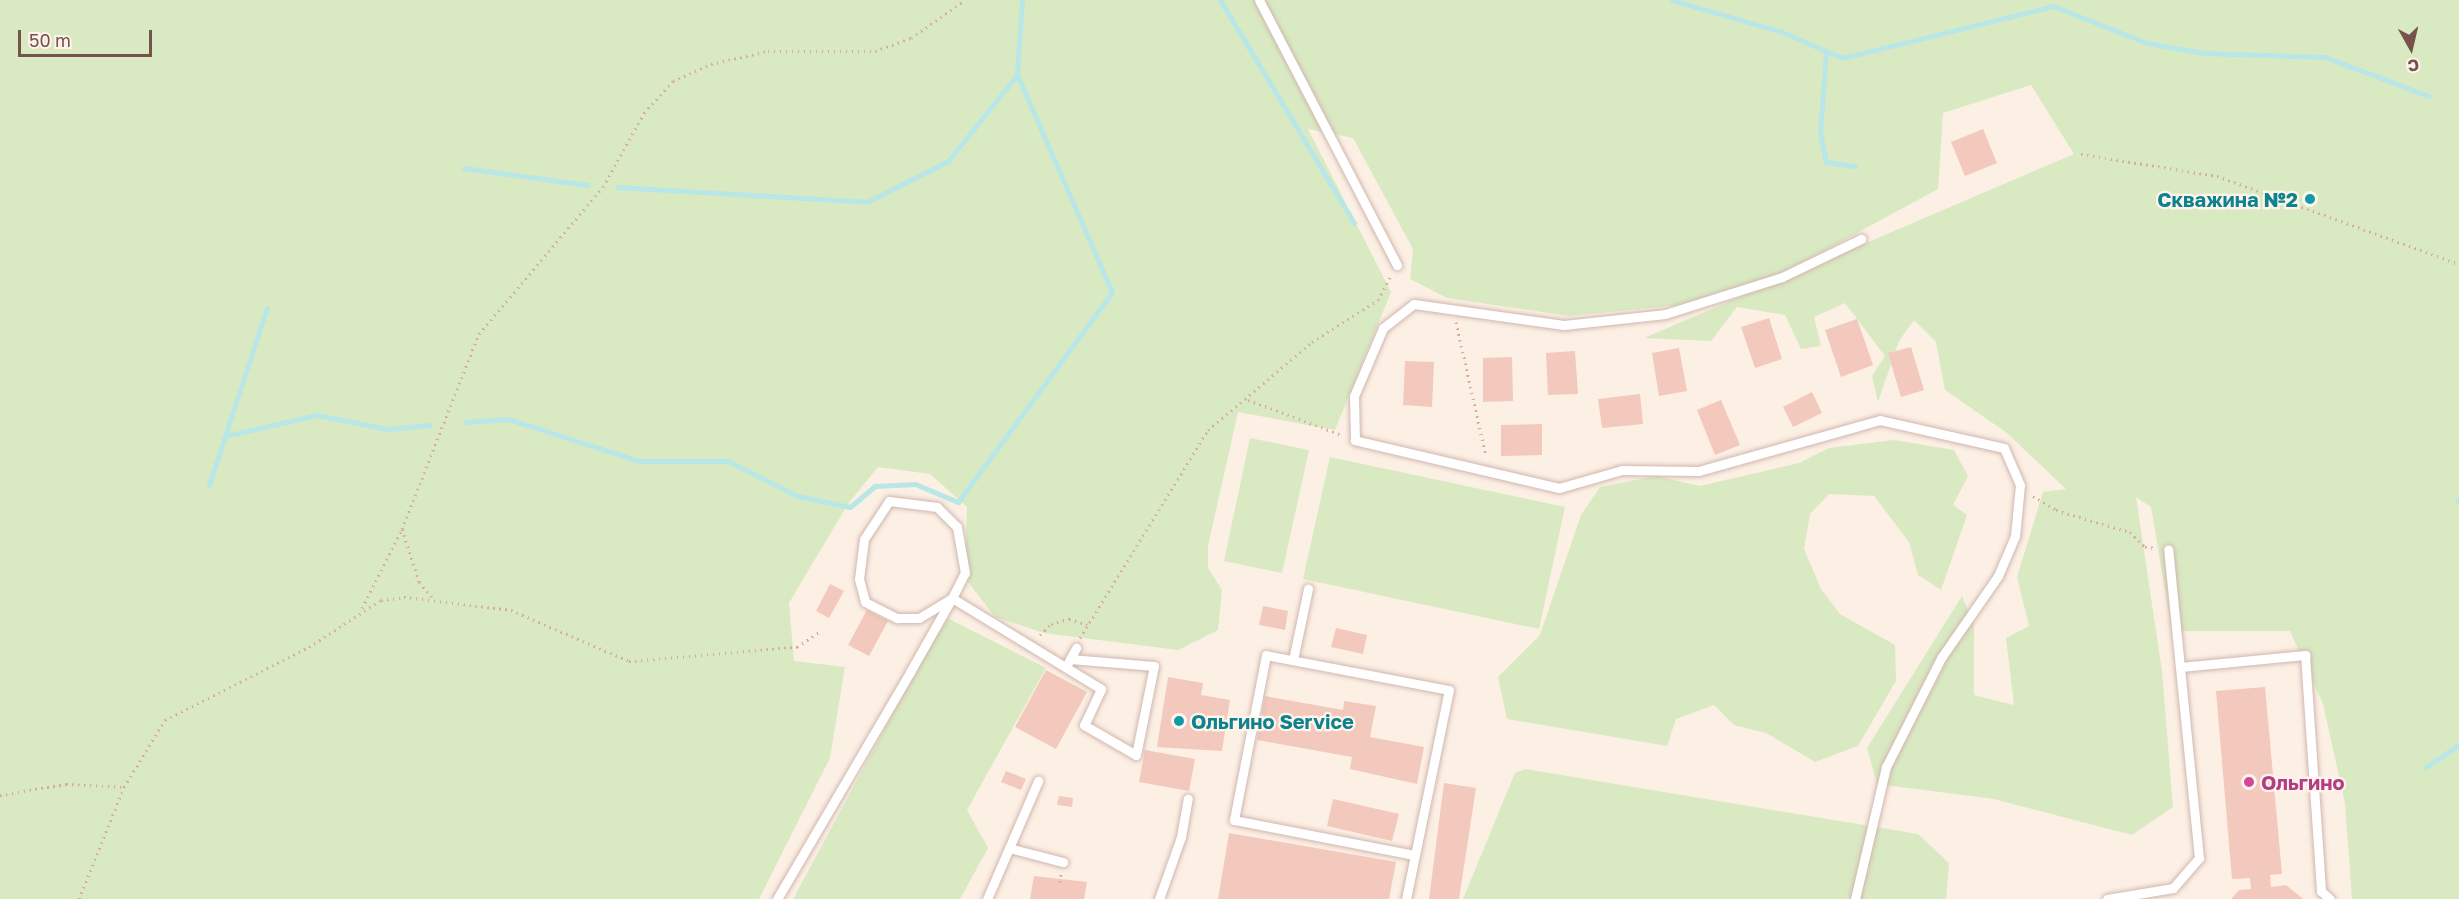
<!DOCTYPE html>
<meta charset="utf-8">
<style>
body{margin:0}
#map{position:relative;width:2459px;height:899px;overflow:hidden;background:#fcefe4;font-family:"Golos Text",sans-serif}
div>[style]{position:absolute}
.green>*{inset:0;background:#d9eac3}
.stream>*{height:5px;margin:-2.5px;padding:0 2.5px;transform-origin:2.5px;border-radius:2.5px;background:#b9e6e6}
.building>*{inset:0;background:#f2c9bc}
.path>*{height:3px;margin-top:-1.5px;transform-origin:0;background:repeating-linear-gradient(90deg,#d7ac9f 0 1.5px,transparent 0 6px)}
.roads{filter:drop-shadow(0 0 2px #d0b7ae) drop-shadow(0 0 2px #d0b7ae)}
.service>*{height:9px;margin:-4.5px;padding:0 4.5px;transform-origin:4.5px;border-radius:4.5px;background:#fff}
.dots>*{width:16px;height:16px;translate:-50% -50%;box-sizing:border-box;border:3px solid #fff4eb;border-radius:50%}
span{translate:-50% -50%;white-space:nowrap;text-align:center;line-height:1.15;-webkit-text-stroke:4.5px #fff4eb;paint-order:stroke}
.culture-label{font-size:20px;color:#0d838f;font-weight:700}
.right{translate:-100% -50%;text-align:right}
.left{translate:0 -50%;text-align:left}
.hotel-label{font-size:20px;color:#b23c85;font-weight:700}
.north{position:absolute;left:2381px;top:18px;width:60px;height:60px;-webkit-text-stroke:4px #fff4eb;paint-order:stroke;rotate:172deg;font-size:16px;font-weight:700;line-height:24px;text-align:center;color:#75524a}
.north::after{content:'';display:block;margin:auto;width:21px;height:27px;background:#75524a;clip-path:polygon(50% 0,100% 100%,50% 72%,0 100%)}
.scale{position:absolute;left:18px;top:30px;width:134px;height:27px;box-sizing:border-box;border:3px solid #75524a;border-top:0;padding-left:8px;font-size:18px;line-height:21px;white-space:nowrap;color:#75524a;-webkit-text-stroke:4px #fff4eb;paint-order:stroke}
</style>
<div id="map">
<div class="green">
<div style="clip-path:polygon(0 0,2459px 0,2459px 899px,2352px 899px,2345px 803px,2323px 704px,2290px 631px,2172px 631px,2151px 507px,2136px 497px,2162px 671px,2173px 807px,2132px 835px,1994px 799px,1877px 784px,1867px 748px,1962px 596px,1974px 626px,1974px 695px,2014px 705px,2006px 638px,2029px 626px,2017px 577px,2043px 492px,2066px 489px,2007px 433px,1945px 390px,1936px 342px,1914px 320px,1899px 341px,1878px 402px,1872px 376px,1885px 356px,1845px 303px,1814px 317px,1821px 346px,1801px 349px,1785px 315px,1737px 307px,1711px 341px,1644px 338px,2074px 154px,2031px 85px,1943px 113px,1938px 189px,1785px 272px,1680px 305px,1569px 316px,1447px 298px,1410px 279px,1413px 249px,1353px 138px,1308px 129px,1391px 292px,1335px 430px,1238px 412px,1208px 546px,1208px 568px,1222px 590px,1218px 630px,1178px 650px,1044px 633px,995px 617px,965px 578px,967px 507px,930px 474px,878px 467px,848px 504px,789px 603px,794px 661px,845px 667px,830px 758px,759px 899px,0 899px)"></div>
<div style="clip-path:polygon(1250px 438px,1309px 450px,1282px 573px,1224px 561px)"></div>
<div style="clip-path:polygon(1894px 440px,1954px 450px,1968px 476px,1953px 505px,1967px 515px,1941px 590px,1918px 575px,1909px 542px,1874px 496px,1829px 494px,1810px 514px,1804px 549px,1821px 589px,1840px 614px,1895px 645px,1896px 681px,1858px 746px,1815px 762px,1766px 733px,1734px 725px,1714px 705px,1676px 719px,1667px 746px,1507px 719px,1498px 677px,1540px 635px,1581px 515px,1600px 487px,1656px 476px,1700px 486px,1799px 463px,1829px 448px)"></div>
<div style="clip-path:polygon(1330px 457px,1565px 507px,1539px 629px,1303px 579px)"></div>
<div style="clip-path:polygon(945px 617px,1046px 668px,967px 810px,988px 848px,960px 899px,793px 899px)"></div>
<div style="clip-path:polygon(1525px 769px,1918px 834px,1949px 863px,1946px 899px,1463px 899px,1515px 773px)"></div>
</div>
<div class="stream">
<div style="left:1220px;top:0;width:260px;rotate:59deg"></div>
<div style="left:1672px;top:0;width:115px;rotate:16.2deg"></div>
<div style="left:1782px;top:32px;width:65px;rotate:23.4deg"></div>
<div style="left:1842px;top:58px;width:217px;rotate:-13.8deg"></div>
<div style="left:2053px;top:6px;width:101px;rotate:21.5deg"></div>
<div style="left:2147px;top:43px;width:57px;rotate:10.1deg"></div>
<div style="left:2203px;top:53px;width:122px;rotate:1.9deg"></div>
<div style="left:2325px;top:57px;width:111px;rotate:20.6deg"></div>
<div style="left:1826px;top:51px;width:81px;rotate:94.2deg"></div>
<div style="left:1820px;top:132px;width:31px;rotate:79deg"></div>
<div style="left:1826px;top:162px;width:29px;rotate:8deg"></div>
<div style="left:464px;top:168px;width:125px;rotate:7.8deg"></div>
<div style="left:617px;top:187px;width:250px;rotate:3.4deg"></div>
<div style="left:867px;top:202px;width:91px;rotate:-26.8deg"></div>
<div style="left:948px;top:161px;width:110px;rotate:-51.3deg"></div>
<div style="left:465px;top:422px;width:43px;rotate:-4deg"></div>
<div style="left:508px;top:419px;width:138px;rotate:17.8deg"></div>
<div style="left:639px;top:461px;width:89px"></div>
<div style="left:728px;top:461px;width:77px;rotate:26.9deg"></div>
<div style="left:797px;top:496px;width:54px;rotate:11.7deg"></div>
<div style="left:850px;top:507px;width:33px;rotate:-40deg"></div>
<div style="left:875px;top:486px;width:40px;rotate:-2.9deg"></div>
<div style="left:915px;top:484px;width:47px;rotate:22.7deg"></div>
<div style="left:958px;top:502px;width:260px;rotate:-53.7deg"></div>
<div style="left:1112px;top:292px;width:237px;rotate:-113.6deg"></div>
<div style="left:1017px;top:75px;width:75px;rotate:-86.2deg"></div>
<div style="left:225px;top:436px;width:94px;rotate:-12.9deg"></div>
<div style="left:317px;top:415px;width:72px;rotate:11.2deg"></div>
<div style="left:388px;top:429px;width:42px;rotate:-5.4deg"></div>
<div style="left:209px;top:485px;width:186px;rotate:-71.9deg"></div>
<div style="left:2457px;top:501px;width:2px;rotate:-27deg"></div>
<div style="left:2426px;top:767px;width:40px;rotate:-34deg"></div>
</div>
<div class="building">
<div style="clip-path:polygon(1983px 129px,1997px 163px,1965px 176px,1951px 142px)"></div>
<div style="clip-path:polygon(1769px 318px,1782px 359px,1755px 368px,1741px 327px)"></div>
<div style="clip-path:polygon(1857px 319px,1873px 365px,1841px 377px,1825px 330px)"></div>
<div style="clip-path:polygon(1911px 347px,1924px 390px,1901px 397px,1888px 353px)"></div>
<div style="clip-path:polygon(1679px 348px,1687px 391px,1659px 396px,1652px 353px)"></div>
<div style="clip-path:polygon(1575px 351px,1578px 394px,1548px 395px,1546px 353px)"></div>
<div style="clip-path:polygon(1512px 357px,1513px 401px,1483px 402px,1483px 358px)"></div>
<div style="clip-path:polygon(1405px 361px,1434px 362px,1432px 407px,1403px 405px)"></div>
<div style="clip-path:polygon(1812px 392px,1822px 413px,1793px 427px,1783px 407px)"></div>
<div style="clip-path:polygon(1640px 394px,1643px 424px,1602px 428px,1598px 399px)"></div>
<div style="clip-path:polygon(1721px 400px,1740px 445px,1715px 455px,1697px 410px)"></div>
<div style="clip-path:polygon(1542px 424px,1542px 455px,1501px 456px,1501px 425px)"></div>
<div style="clip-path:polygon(830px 584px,844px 591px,829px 618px,816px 611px)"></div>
<div style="clip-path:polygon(1263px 606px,1288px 611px,1285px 630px,1259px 625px)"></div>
<div style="clip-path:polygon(867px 610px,888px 621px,869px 656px,848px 645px)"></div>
<div style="clip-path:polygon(1336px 628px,1367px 635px,1363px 654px,1331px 647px)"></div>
<div style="clip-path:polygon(1046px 670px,1087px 692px,1056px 749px,1015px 727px)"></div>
<div style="clip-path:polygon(1168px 677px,1203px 683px,1201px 695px,1230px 700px,1222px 751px,1157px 747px)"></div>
<div style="clip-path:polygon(2265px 687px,2282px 874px,2270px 875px,2271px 887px,2286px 885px,2303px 899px,2231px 899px,2239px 890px,2251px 889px,2250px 878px,2232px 879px,2216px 691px)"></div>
<div style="clip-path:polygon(1265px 696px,1343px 710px,1344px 701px,1376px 706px,1370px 737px,1424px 747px,1417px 784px,1350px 769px,1352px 757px,1257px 740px)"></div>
<div style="clip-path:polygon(1145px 750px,1195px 759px,1189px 791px,1139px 782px)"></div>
<div style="clip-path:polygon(1006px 771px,1026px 779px,1021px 790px,1001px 782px)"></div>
<div style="clip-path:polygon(1444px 783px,1476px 788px,1459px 899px,1429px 899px)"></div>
<div style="clip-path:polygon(1059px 796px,1073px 798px,1072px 807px,1057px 805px)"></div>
<div style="clip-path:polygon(1333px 799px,1399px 814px,1392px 841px,1327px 826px)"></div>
<div style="clip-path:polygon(1229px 833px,1396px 862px,1389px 899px,1218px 899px)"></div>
<div style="clip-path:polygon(1034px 876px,1087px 882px,1084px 899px,1030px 899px)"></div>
</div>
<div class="path">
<div style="left:2081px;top:154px;width:138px;rotate:9.2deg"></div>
<div style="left:2217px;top:176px;width:258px;rotate:20deg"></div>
<div style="left:1456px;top:322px;width:137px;rotate:77.4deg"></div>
<div style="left:1248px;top:400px;width:100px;rotate:20.4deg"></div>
<div style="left:2033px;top:496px;width:27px;rotate:31deg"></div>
<div style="left:2056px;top:510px;width:77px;rotate:16.6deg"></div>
<div style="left:2130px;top:532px;width:21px;rotate:45deg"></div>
<div style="left:2145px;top:547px;width:12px;rotate:5deg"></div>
<div style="left:402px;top:529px;width:56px;rotate:72.2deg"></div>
<div style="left:419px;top:582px;width:23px;rotate:50deg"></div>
<div style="left:362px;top:608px;width:89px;rotate:-63.1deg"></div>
<div style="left:402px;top:529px;width:210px;rotate:-68.5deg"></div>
<div style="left:479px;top:334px;width:192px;rotate:-49.9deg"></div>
<div style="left:603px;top:187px;width:85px;rotate:-61deg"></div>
<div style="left:644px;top:113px;width:43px;rotate:-47.8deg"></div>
<div style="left:673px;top:81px;width:42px;rotate:-24.1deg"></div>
<div style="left:711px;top:64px;width:58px;rotate:-12.8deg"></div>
<div style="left:768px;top:51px;width:107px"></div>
<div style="left:875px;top:51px;width:38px;rotate:-20deg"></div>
<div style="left:911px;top:38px;width:66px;rotate:-35.1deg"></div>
<div style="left:1040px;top:635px;width:16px;rotate:-45deg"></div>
<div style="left:1051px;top:624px;width:19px;rotate:-16deg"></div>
<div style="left:1069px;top:619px;width:19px;rotate:16deg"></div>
<div style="left:1080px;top:638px;width:244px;rotate:-58.4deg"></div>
<div style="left:1208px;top:430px;width:136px;rotate:-40.2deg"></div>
<div style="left:1312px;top:342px;width:78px;rotate:-32.5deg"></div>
<div style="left:1378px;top:300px;width:27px;rotate:-62deg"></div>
<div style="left:0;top:795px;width:67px;rotate:-9.5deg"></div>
<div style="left:66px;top:784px;width:58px;rotate:3deg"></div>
<div style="left:124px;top:787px;width:79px;rotate:-58.5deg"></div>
<div style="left:165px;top:720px;width:161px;rotate:-26.9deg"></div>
<div style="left:309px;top:647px;width:86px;rotate:-33.1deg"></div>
<div style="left:381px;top:600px;width:23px;rotate:-7deg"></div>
<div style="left:404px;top:597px;width:108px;rotate:6.9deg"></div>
<div style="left:511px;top:610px;width:129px;rotate:23.4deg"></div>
<div style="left:629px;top:661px;width:169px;rotate:-4.8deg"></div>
<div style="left:797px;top:647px;width:29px;rotate:-34deg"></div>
<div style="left:1060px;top:882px;width:9px;rotate:-84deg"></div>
<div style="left:79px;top:899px;width:121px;rotate:-68.1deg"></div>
</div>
<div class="roads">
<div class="service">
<div style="left:1259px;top:0;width:299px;rotate:62.5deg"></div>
<div style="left:952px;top:598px;width:175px;rotate:31.4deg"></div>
<div style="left:1101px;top:689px;width:40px;rotate:115deg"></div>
<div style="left:1084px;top:725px;width:60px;rotate:30deg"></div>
<div style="left:1136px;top:755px;width:91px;rotate:-78.6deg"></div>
<div style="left:1154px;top:666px;width:84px;rotate:-175.2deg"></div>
<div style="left:1070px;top:659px;width:9px;rotate:117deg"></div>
<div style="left:1070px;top:659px;width:13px;rotate:-61deg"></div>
<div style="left:1293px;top:660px;width:73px;rotate:-78.1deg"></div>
<div style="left:2180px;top:667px;width:126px;rotate:-5.5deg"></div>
<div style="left:2305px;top:655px;width:237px;rotate:86.1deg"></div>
<div style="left:2321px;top:891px;width:12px;rotate:42deg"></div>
<div style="left:1009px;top:848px;width:56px;rotate:14.5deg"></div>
<div style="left:777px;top:899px;width:263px;rotate:-59.6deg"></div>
<div style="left:910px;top:672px;width:85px;rotate:-60.4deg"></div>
<div style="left:952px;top:598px;width:28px;rotate:-63deg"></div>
<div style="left:965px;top:573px;width:47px;rotate:-99.9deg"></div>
<div style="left:957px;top:527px;width:28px;rotate:-135deg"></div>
<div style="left:937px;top:507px;width:48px;rotate:-172.9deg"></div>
<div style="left:889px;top:501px;width:45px;rotate:123.3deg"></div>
<div style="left:864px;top:539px;width:40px;rotate:97.1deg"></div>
<div style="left:859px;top:579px;width:24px;rotate:75deg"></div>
<div style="left:865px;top:602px;width:36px;rotate:27deg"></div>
<div style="left:897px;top:618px;width:22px"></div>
<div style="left:919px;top:618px;width:39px;rotate:-31deg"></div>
<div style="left:987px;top:899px;width:129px;rotate:-66.6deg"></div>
<div style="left:1159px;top:899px;width:66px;rotate:-70.5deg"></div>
<div style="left:1181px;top:837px;width:39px;rotate:-80deg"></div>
<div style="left:1406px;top:899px;width:213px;rotate:-78.4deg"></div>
<div style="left:1449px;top:690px;width:186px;rotate:-169.2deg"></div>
<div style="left:1266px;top:655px;width:168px;rotate:101deg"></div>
<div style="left:1234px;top:820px;width:183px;rotate:11deg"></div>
<div style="left:1855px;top:899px;width:136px;rotate:-76.8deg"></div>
<div style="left:1886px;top:767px;width:122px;rotate:-63.2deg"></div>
<div style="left:1941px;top:658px;width:100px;rotate:-55.2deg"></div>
<div style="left:1998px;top:576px;width:43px;rotate:-67deg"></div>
<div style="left:2015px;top:536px;width:51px;rotate:-84.4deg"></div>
<div style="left:2020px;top:485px;width:40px;rotate:-113.4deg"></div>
<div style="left:2004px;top:448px;width:127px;rotate:-167.3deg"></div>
<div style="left:1880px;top:420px;width:188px;rotate:164.3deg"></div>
<div style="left:1699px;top:471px;width:77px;rotate:-179.3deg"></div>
<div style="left:1622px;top:470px;width:66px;rotate:164.1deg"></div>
<div style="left:1559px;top:488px;width:210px;rotate:-166.8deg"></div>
<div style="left:1355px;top:440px;width:44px;rotate:-91.3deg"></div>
<div style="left:1354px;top:396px;width:74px;rotate:-66.9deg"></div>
<div style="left:1383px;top:328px;width:39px;rotate:-38deg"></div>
<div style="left:1414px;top:304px;width:151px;rotate:8deg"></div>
<div style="left:1564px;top:325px;width:102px;rotate:-6.2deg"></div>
<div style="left:1665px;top:314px;width:123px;rotate:-17.5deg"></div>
<div style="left:1782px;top:277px;width:88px;rotate:-25.7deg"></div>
<div style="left:2107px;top:899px;width:67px;rotate:-9.5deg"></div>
<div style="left:2173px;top:888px;width:40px;rotate:-49deg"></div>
<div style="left:2199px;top:858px;width:310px;rotate:-95.7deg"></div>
</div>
</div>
<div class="dots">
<div style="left:2310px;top:199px;background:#0f9aa8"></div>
<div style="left:1179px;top:721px;background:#0f9aa8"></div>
<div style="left:2249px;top:782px;background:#d1479c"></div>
</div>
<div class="culture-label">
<span class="right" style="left:2298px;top:199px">Скважина №2</span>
<span class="left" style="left:1191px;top:721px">Ольгино Service</span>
</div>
<div class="hotel-label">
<span class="left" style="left:2261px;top:782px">Ольгино</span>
</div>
<div class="north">С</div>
<div class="scale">50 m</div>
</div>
